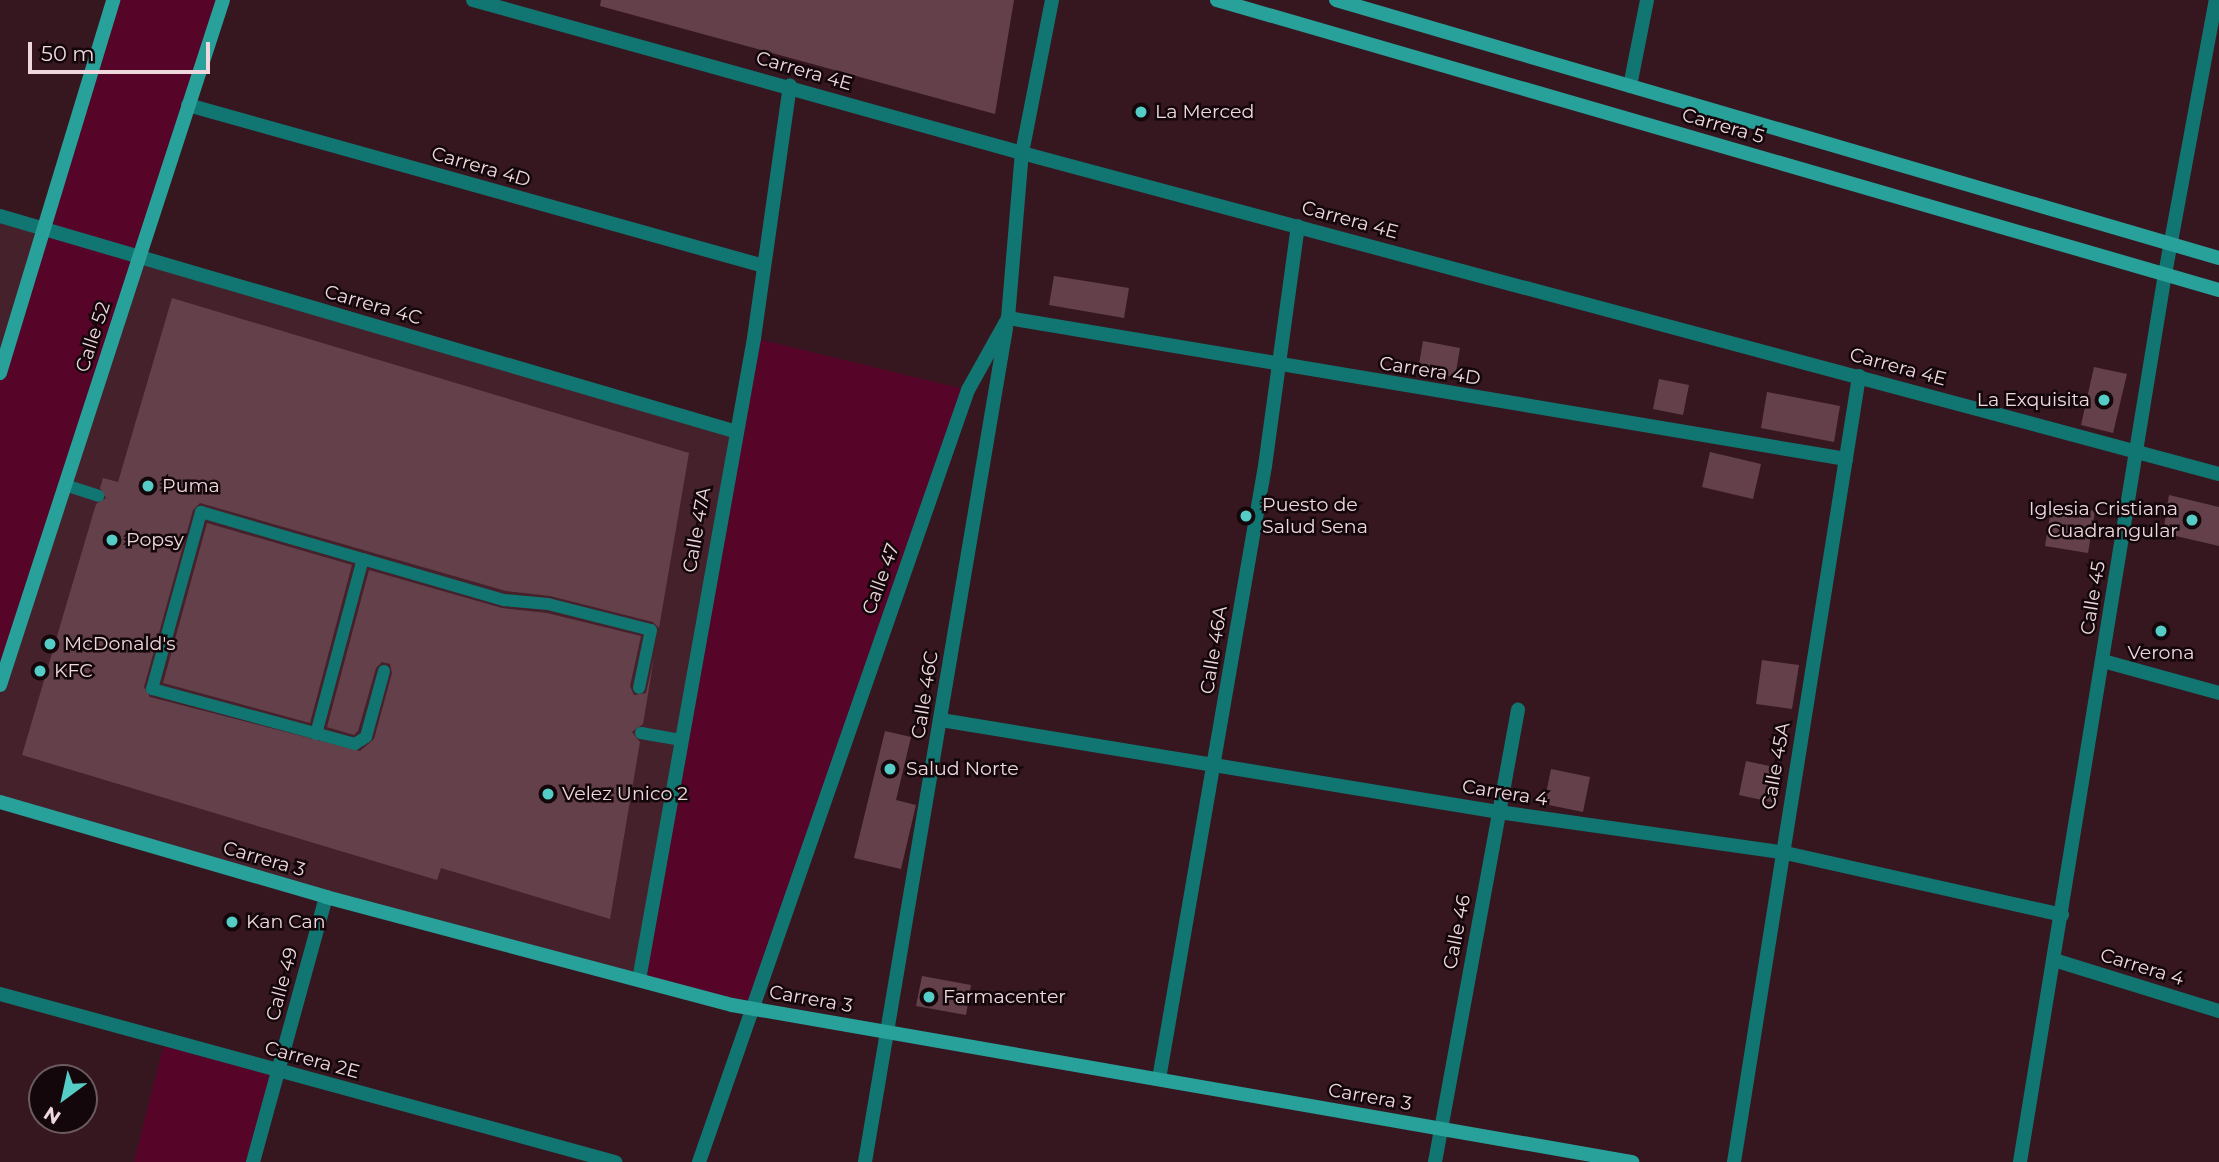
<!DOCTYPE html>
<style>
body{margin:0}
#map{position:relative;width:2219px;height:1162px;overflow:hidden;background:#361720;font-family:Montserrat,sans-serif}
div>[style]{position:absolute}
.built>*{inset:0;background:#45212c}
.green>*{inset:0;background:#560427}
.building>*{inset:0;background:#64414a}
.lane>*{height:12px;margin:-6px;padding:0 6px;transform-origin:6px;border-radius:6px;background:#117671}
.street>*{height:14px;margin:-7px;padding:0 7px;transform-origin:7px;border-radius:7px;background:#117671}
.secondary>*{height:14px;margin:-7px;padding:0 7px;transform-origin:7px;border-radius:7px;background:#27a19a}
.dots>*{width:19px;height:19px;translate:-50% -50%;box-sizing:border-box;border:4px solid #14070b;border-radius:50%}
span{translate:-50% -50%;white-space:nowrap;text-align:center;line-height:1.15;-webkit-text-stroke:5px #14070b;paint-order:stroke}
.street-label{font-size:19px;color:#eed8dd}
.poi-label{font-size:19px;color:#eed8dd}
.left{translate:0 -50%;text-align:left}
.right{translate:-100% -50%;text-align:right}
.north{position:absolute;left:28px;top:1064px;width:70px;height:70px;box-sizing:border-box;background:#14070b;border:2px solid #6b5b5f;border-radius:50%;rotate:213deg;font-size:19px;font-weight:700;line-height:28px;text-align:center;color:#eed8dd}
.north::after{content:'';display:block;margin:auto;width:24px;height:32px;background:#55cdc6;clip-path:polygon(50% 0,100% 100%,50% 72%,0 100%)}
.scale{position:absolute;left:28px;top:42px;width:182px;height:32px;box-sizing:border-box;border:4px solid #eed8dd;border-top:0;padding-left:9px;font-size:21px;line-height:24px;white-space:nowrap;color:#eed8dd;-webkit-text-stroke:5px #14070b;paint-order:stroke}
</style>
<div id="map">
<div class="built">
<div style="clip-path:polygon(0 216px,42px 228px,0 373px)"></div>
<div style="clip-path:polygon(139px 257px,734px 431px,639px 980px,0 802px,0 685px)"></div>
</div>
<div class="green">
<div style="clip-path:polygon(113px 0,223px 0,0 685px,0 373px)"></div>
<div style="clip-path:polygon(754px 338px,968px 390px,749px 1008px,639px 980px)"></div>
<div style="clip-path:polygon(165px 1040px,278px 1071px,253px 1162px,134px 1162px)"></div>
</div>
<div class="building">
<div style="clip-path:polygon(601px 0,1014px 0,995px 114px,600px 6px)"></div>
<div style="clip-path:polygon(1054px 276px,1129px 288px,1124px 318px,1049px 305px)"></div>
<div style="clip-path:polygon(172px 298px,689px 453px,659px 628px,653px 622px,550px 596px,506px 591px,200px 503px,193px 510px,144px 687px,150px 697px,360px 751px,374px 739px,392px 673px,390px 664px,382px 662px,376px 668px,358px 731px,354px 735px,327px 727px,369px 570px,502px 608px,547px 613px,641px 636px,630px 686px,634px 695px,646px 693px,654px 658px,643px 724px,632px 732px,640px 742px,610px 919px,441px 868px,437px 880px,22px 755px,96px 504px,106px 498px,100px 488px,103px 478px,118px 482px)"></div>
<div style="clip-path:polygon(1423px 341px,1460px 348px,1455px 377px,1418px 370px)"></div>
<div style="clip-path:polygon(2094px 367px,2127px 374px,2113px 433px,2081px 425px)"></div>
<div style="clip-path:polygon(1659px 379px,1689px 385px,1683px 415px,1653px 409px)"></div>
<div style="clip-path:polygon(1767px 392px,1840px 406px,1834px 442px,1761px 428px)"></div>
<div style="clip-path:polygon(1710px 452px,1761px 464px,1753px 499px,1702px 487px)"></div>
<div style="clip-path:polygon(2169px 495px,2219px 507px,2219px 546px,2163px 533px)"></div>
<div style="clip-path:polygon(2052px 504px,2095px 511px,2088px 553px,2045px 546px)"></div>
<div style="clip-path:polygon(207px 523px,352px 565px,310px 723px,163px 683px)"></div>
<div style="clip-path:polygon(1762px 660px,1799px 665px,1792px 709px,1756px 704px)"></div>
<div style="clip-path:polygon(885px 731px,911px 737px,896px 800px,916px 805px,901px 869px,854px 858px)"></div>
<div style="clip-path:polygon(1746px 761px,1783px 769px,1776px 803px,1739px 795px)"></div>
<div style="clip-path:polygon(1551px 769px,1590px 777px,1583px 812px,1544px 804px)"></div>
<div style="clip-path:polygon(922px 976px,971px 985px,966px 1015px,916px 1006px)"></div>
</div>
<div class="lane">
<div style="left:65px;top:485px;width:35px;rotate:18deg"></div>
<div style="left:384px;top:671px;width:68px;rotate:105.3deg"></div>
<div style="left:366px;top:737px;width:13px;rotate:148deg"></div>
<div style="left:355px;top:744px;width:210px;rotate:-164.8deg"></div>
<div style="left:152px;top:689px;width:184px;rotate:-74.5deg"></div>
<div style="left:201px;top:512px;width:316px;rotate:16.2deg"></div>
<div style="left:504px;top:600px;width:44px;rotate:5.2deg"></div>
<div style="left:548px;top:604px;width:106px;rotate:14.2deg"></div>
<div style="left:651px;top:630px;width:59px;rotate:101.7deg"></div>
<div style="left:641px;top:733px;width:40px;rotate:10deg"></div>
<div style="left:316px;top:734px;width:181px;rotate:-75deg"></div>
</div>
<div class="street">
<div style="left:473px;top:0;width:570px;rotate:15.57deg"></div>
<div style="left:1022px;top:153px;width:1239px;rotate:15.01deg"></div>
<div style="left:1630px;top:86px;width:88px;rotate:-78.8deg"></div>
<div style="left:188px;top:105px;width:598px;rotate:15.62deg"></div>
<div style="left:0;top:216px;width:765px;rotate:16.33deg"></div>
<div style="left:1008px;top:318px;width:850px;rotate:9.55deg"></div>
<div style="left:2103px;top:661px;width:120px;rotate:15.4deg"></div>
<div style="left:941px;top:720px;width:566px;rotate:9.36deg"></div>
<div style="left:1499px;top:812px;width:285px;rotate:8.1deg"></div>
<div style="left:1781px;top:852px;width:288px;rotate:12.6deg"></div>
<div style="left:2054px;top:960px;width:173px;rotate:17.2deg"></div>
<div style="left:639px;top:980px;width:652px;rotate:-79.84deg"></div>
<div style="left:754px;top:338px;width:255px;rotate:-81.9deg"></div>
<div style="left:0;top:994px;width:638px;rotate:15.28deg"></div>
<div style="left:1159px;top:1079px;width:622px;rotate:-80.19deg"></div>
<div style="left:1265px;top:466px;width:242px;rotate:-82.2deg"></div>
<div style="left:253px;top:1162px;width:275px;rotate:-74.6deg"></div>
<div style="left:699px;top:1162px;width:818px;rotate:-70.79deg"></div>
<div style="left:968px;top:390px;width:82px;rotate:-60.9deg"></div>
<div style="left:1008px;top:318px;width:166px;rotate:-85.2deg"></div>
<div style="left:1022px;top:153px;width:156px;rotate:-78.9deg"></div>
<div style="left:865px;top:1162px;width:846px;rotate:-80.4deg"></div>
<div style="left:1435px;top:1162px;width:460px;rotate:-79.6deg"></div>
<div style="left:1734px;top:1162px;width:796px;rotate:-80.96deg"></div>
<div style="left:2020px;top:1162px;width:900px;rotate:-80.73deg"></div>
<div style="left:2165px;top:274px;width:279px;rotate:-79.5deg"></div>
</div>
<div class="secondary">
<div style="left:1217px;top:0;width:1043px;rotate:16.14deg"></div>
<div style="left:1336px;top:0;width:920px;rotate:16.29deg"></div>
<div style="left:0;top:373px;width:390px;rotate:-73.1deg"></div>
<div style="left:0;top:685px;width:720px;rotate:-71.97deg"></div>
<div style="left:0;top:802px;width:340px;rotate:16.2deg"></div>
<div style="left:326px;top:897px;width:420px;rotate:14.9deg"></div>
<div style="left:732px;top:1005px;width:914px;rotate:9.9deg"></div>
</div>
<div class="dots">
<div style="left:1141px;top:112px;background:#55cdc6"></div>
<div style="left:2104px;top:400px;background:#55cdc6"></div>
<div style="left:148px;top:486px;background:#55cdc6"></div>
<div style="left:1246px;top:516px;background:#55cdc6"></div>
<div style="left:2192px;top:520px;background:#55cdc6"></div>
<div style="left:112px;top:540px;background:#55cdc6"></div>
<div style="left:2161px;top:631px;background:#55cdc6"></div>
<div style="left:50px;top:644px;background:#55cdc6"></div>
<div style="left:40px;top:671px;background:#55cdc6"></div>
<div style="left:890px;top:769px;background:#55cdc6"></div>
<div style="left:548px;top:794px;background:#55cdc6"></div>
<div style="left:232px;top:922px;background:#55cdc6"></div>
<div style="left:929px;top:997px;background:#55cdc6"></div>
</div>
<div class="street-label">
<span style="left:804px;top:71px;rotate:16deg">Carrera 4E</span>
<span style="left:1723px;top:126px;rotate:16deg">Carrera 5</span>
<span style="left:481px;top:167px;rotate:16deg">Carrera 4D</span>
<span style="left:1350px;top:220px;rotate:15deg">Carrera 4E</span>
<span style="left:373px;top:305px;rotate:16deg">Carrera 4C</span>
<span style="left:93px;top:337px;rotate:-72deg">Calle 52</span>
<span style="left:1898px;top:367px;rotate:15deg">Carrera 4E</span>
<span style="left:1430px;top:371px;rotate:9deg">Carrera 4D</span>
<span style="left:697px;top:530px;rotate:-80deg">Calle 47A</span>
<span style="left:881px;top:579px;rotate:-70deg">Calle 47</span>
<span style="left:2093px;top:598px;rotate:-81deg">Calle 45</span>
<span style="left:1214px;top:650px;rotate:-81deg">Calle 46A</span>
<span style="left:925px;top:695px;rotate:-81deg">Calle 46C</span>
<span style="left:1776px;top:766px;rotate:-80deg">Calle 45A</span>
<span style="left:1505px;top:793px;rotate:9deg">Carrera 4</span>
<span style="left:264px;top:859px;rotate:16deg">Carrera 3</span>
<span style="left:1457px;top:932px;rotate:-79deg">Calle 46</span>
<span style="left:2142px;top:967px;rotate:17deg">Carrera 4</span>
<span style="left:282px;top:984px;rotate:-75deg">Calle 49</span>
<span style="left:811px;top:999px;rotate:10deg">Carrera 3</span>
<span style="left:312px;top:1060px;rotate:15deg">Carrera 2E</span>
<span style="left:1370px;top:1097px;rotate:10deg">Carrera 3</span>
</div>
<div class="poi-label">
<span class="left" style="left:1155px;top:112px">La Merced</span>
<span class="right" style="left:2090px;top:400px">La Exquisita</span>
<span class="left" style="left:162px;top:486px">Puma</span>
<span class="left" style="left:1262px;top:516px">Puesto de<br>Salud Sena</span>
<span class="right" style="left:2178px;top:520px">Iglesia Cristiana<br>Cuadrangular</span>
<span class="left" style="left:126px;top:540px">Popsy</span>
<span class="left" style="left:64px;top:644px">McDonald's</span>
<span style="left:2161px;top:653px">Verona</span>
<span class="left" style="left:54px;top:671px">KFC</span>
<span class="left" style="left:906px;top:769px">Salud Norte</span>
<span class="left" style="left:562px;top:794px">Velez Unico 2</span>
<span class="left" style="left:246px;top:922px">Kan Can</span>
<span class="left" style="left:943px;top:997px">Farmacenter</span>
</div>
<div class="north">N</div>
<div class="scale">50 m</div>
</div>
